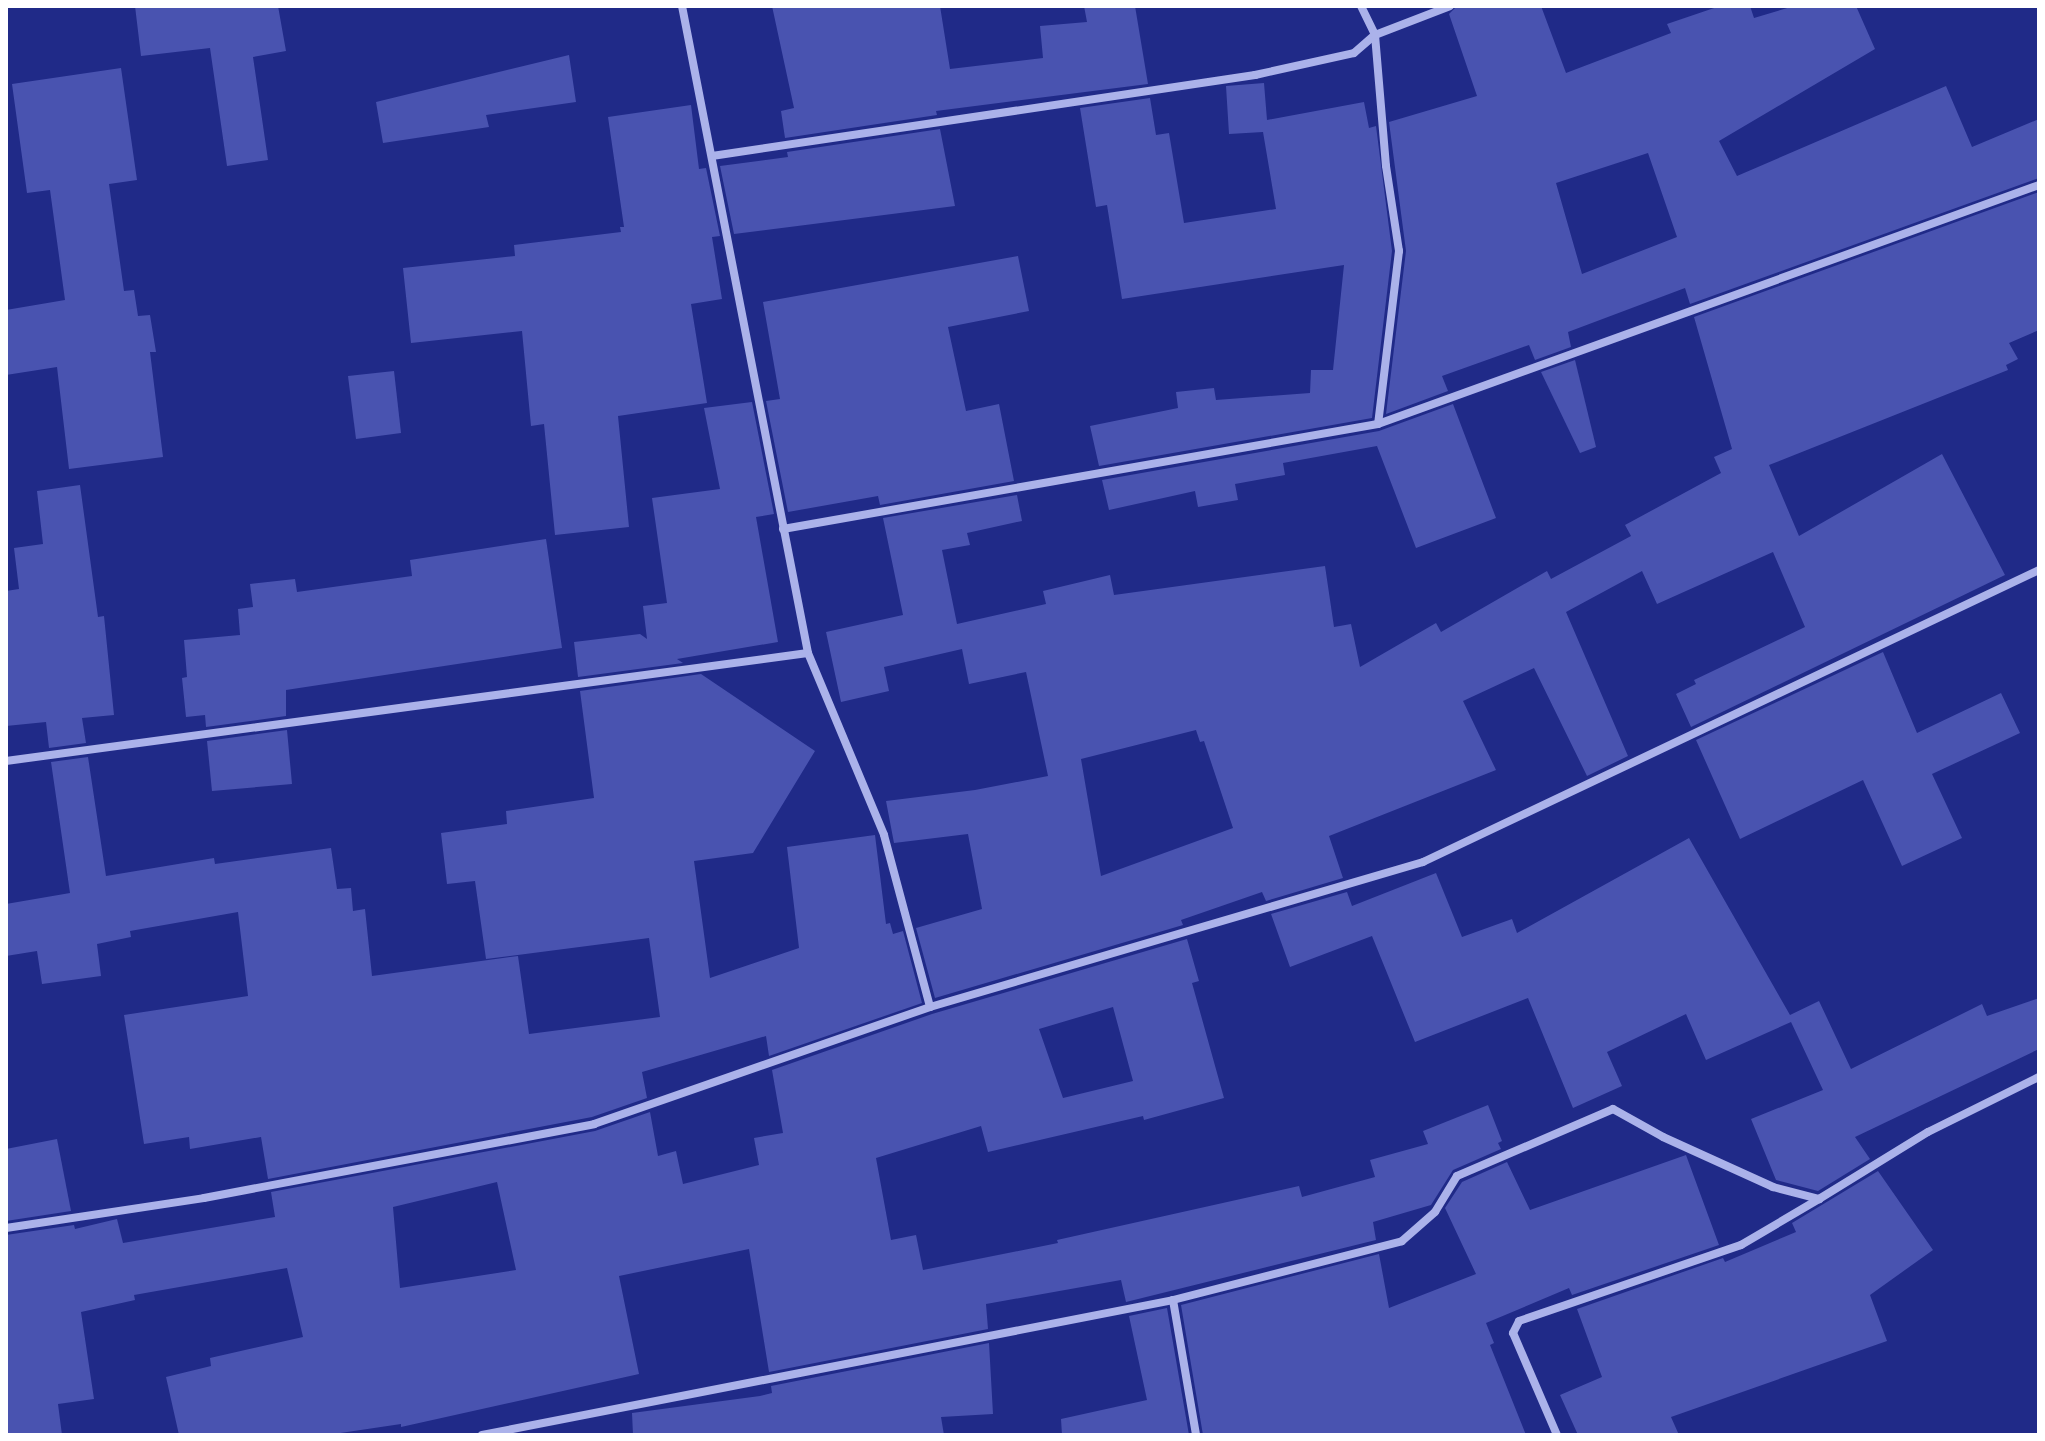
<!DOCTYPE html>
<style>
body{margin:0}
#map{position:relative;width:2045px;height:1441px;overflow:hidden;background:#202a88;font-family:Overpass,sans-serif}
div>[style]{position:absolute}
.building>*{inset:0;background:#4953b0}
.minor>*{height:8px;margin:-4px;padding:0 4px;transform-origin:4px;border-radius:4px;background:#abb2ea}
span{translate:-50% -50%;white-space:nowrap;text-align:center;line-height:1.15;-webkit-text-stroke:6px #202a88;paint-order:stroke}
.frame{position:absolute;inset:0;border:8px solid #fff;pointer-events:none}
</style>
<div id="map">
<div class="building">
<div style="clip-path:polygon(135px 6px,278px 6px,286px 51px,253px 57px,268px 160px,227px 166px,210px 48px,141px 56px)"></div>
<div style="clip-path:polygon(772px 6px,940px 6px,950px 69px,1043px 58px,1040px 26px,1087px 22px,1084px 6px,1135px 6px,1148px 84px,936px 111px,937px 115px,785px 138px,781px 111px,794px 108px)"></div>
<div style="clip-path:polygon(evenodd,1457px 6px,1541px 6px,1566px 73px,1671px 33px,1667px 24px,1720px 6px,1750px 6px,1754px 18px,1794px 6px,1856px 6px,1875px 49px,1719px 141px,1737px 176px,1946px 86px,1972px 147px,2039px 119px,2039px 178px,1690px 304px,1685px 288px,1568px 332px,1571px 347px,1535px 360px,1529px 345px,1442px 376px,1448px 391px,1386px 414px,1406px 251px,1389px 122px,1477px 96px,1449px 14px,1457px 6px,1648px 153px,1677px 237px,1582px 274px,1556px 183px,1648px 153px)"></div>
<div style="clip-path:polygon(569px 55px,576px 102px,486px 115px,489px 127px,383px 143px,376px 102px)"></div>
<div style="clip-path:polygon(121px 68px,137px 180px,109px 184px,124px 291px,134px 290px,138px 316px,150px 315px,156px 352px,150px 352px,163px 457px,69px 469px,57px 367px,6px 375px,6px 310px,65px 300px,50px 190px,27px 193px,12px 84px)"></div>
<div style="clip-path:polygon(1264px 83px,1267px 120px,1364px 102px,1369px 128px,1376px 126px,1392px 251px,1372px 418px,1099px 466px,1090px 426px,1178px 408px,1176px 392px,1214px 388px,1216px 400px,1310px 393px,1311px 370px,1333px 370px,1344px 265px,1122px 299px,1107px 205px,1096px 207px,1080px 108px,1150px 98px,1156px 135px,1169px 133px,1184px 223px,1276px 209px,1263px 132px,1229px 134px,1226px 86px)"></div>
<div style="clip-path:polygon(691px 105px,699px 169px,706px 168px,720px 236px,712px 237px,722px 299px,691px 304px,707px 403px,618px 416px,629px 527px,555px 535px,544px 424px,531px 426px,522px 331px,411px 343px,403px 268px,515px 256px,514px 245px,621px 232px,620px 227px,624px 227px,608px 117px)"></div>
<div style="clip-path:polygon(940px 129px,955px 206px,734px 234px,720px 166px,788px 157px,787px 152px)"></div>
<div style="clip-path:polygon(evenodd,2039px 192px,2039px 330px,2009px 343px,2018px 359px,2006px 365px,2008px 370px,1769px 465px,1799px 536px,1942px 454px,2005px 575px,1691px 727px,1676px 694px,1696px 684px,1694px 680px,1805px 627px,1773px 552px,1657px 604px,1642px 571px,1566px 612px,1628px 756px,1587px 776px,1534px 668px,1463px 701px,1496px 770px,1329px 836px,1343px 878px,1266px 901px,1262px 892px,1181px 920px,1183px 925px,935px 998px,916px 928px,982px 909px,968px 834px,894px 843px,886px 801px,975px 790px,1048px 776px,1026px 672px,969px 684px,962px 649px,884px 667px,889px 691px,841px 702px,826px 632px,903px 615px,883px 518px,1017px 495px,1022px 521px,967px 533px,970px 545px,942px 550px,957px 624px,1046px 604px,1043px 591px,1110px 575px,1114px 595px,1325px 566px,1334px 627px,1351px 624px,1360px 667px,1436px 623px,1441px 632px,1547px 571px,1551px 579px,1631px 536px,1625px 525px,1721px 473px,1714px 457px,1732px 449px,1694px 317px,2039px 192px,1196px 730px,1200px 742px,1204px 741px,1233px 828px,1101px 876px,1081px 759px,1196px 730px)"></div>
<div style="clip-path:polygon(1018px 256px,1029px 311px,948px 327px,966px 411px,999px 404px,1014px 481px,880px 505px,878px 496px,788px 512px,766px 401px,780px 399px,763px 302px)"></div>
<div style="clip-path:polygon(1575px 360px,1596px 447px,1580px 453px,1541px 372px)"></div>
<div style="clip-path:polygon(394px 371px,401px 433px,356px 439px,348px 376px)"></div>
<div style="clip-path:polygon(752px 402px,774px 514px,756px 517px,778px 642px,677px 659px,683px 663px,578px 677px,574px 642px,640px 634px,647px 639px,643px 606px,667px 603px,652px 498px,720px 489px,704px 408px)"></div>
<div style="clip-path:polygon(1453px 404px,1496px 518px,1416px 548px,1377px 446px,1283px 463px,1285px 475px,1235px 484px,1238px 500px,1198px 507px,1195px 491px,1109px 510px,1102px 480px,1379px 431px)"></div>
<div style="clip-path:polygon(80px 485px,98px 617px,104px 616px,114px 715px,82px 718px,86px 743px,49px 748px,46px 722px,6px 726px,6px 591px,19px 589px,14px 548px,43px 544px,37px 491px)"></div>
<div style="clip-path:polygon(546px 539px,562px 648px,286px 690px,286px 716px,206px 727px,205px 715px,186px 717px,182px 678px,187px 677px,184px 640px,240px 635px,238px 609px,253px 607px,250px 584px,295px 579px,297px 592px,412px 576px,410px 560px)"></div>
<div style="clip-path:polygon(1883px 652px,1917px 733px,2001px 693px,2020px 733px,1932px 774px,1962px 838px,1902px 866px,1863px 780px,1740px 839px,1696px 740px)"></div>
<div style="clip-path:polygon(701px 674px,815px 751px,753px 853px,694px 861px,710px 978px,799px 948px,787px 847px,875px 835px,886px 924px,890px 923px,893px 934px,903px 931px,922px 1003px,769px 1056px,766px 1036px,642px 1072px,647px 1098px,592px 1117px,268px 1179px,261px 1137px,190px 1149px,189px 1137px,144px 1144px,124px 1015px,248px 996px,238px 912px,130px 931px,131px 937px,97px 944px,101px 976px,42px 984px,37px 951px,6px 956px,6px 904px,70px 893px,51px 762px,88px 757px,106px 876px,214px 858px,215px 864px,331px 848px,337px 889px,351px 888px,353px 911px,365px 909px,372px 976px,518px 956px,529px 1034px,660px 1017px,649px 938px,486px 959px,475px 881px,447px 884px,441px 833px,507px 824px,506px 811px,594px 798px,580px 691px)"></div>
<div style="clip-path:polygon(287px 730px,292px 784px,212px 791px,207px 741px)"></div>
<div style="clip-path:polygon(1689px 838px,1790px 1015px,1819px 1001px,1851px 1069px,1982px 1004px,1987px 1016px,2039px 998px,2039px 1049px,1855px 1137px,1870px 1159px,1818px 1191px,1776px 1180px,1751px 1119px,1823px 1090px,1791px 1022px,1706px 1060px,1686px 1014px,1607px 1052px,1622px 1086px,1573px 1108px,1528px 998px,1415px 1042px,1372px 936px,1290px 967px,1271px 914px,1347px 892px,1352px 906px,1436px 873px,1462px 937px,1512px 919px,1517px 933px)"></div>
<div style="clip-path:polygon(evenodd,1187px 939px,1199px 981px,1192px 983px,1224px 1098px,1144px 1120px,1143px 1116px,988px 1152px,981px 1126px,876px 1158px,891px 1240px,916px 1235px,923px 1270px,1058px 1243px,1057px 1240px,1299px 1186px,1302px 1197px,1375px 1177px,1370px 1160px,1428px 1144px,1423px 1131px,1488px 1105px,1502px 1141px,1498px 1143px,1501px 1149px,1453px 1170px,1431px 1205px,1373px 1222px,1376px 1240px,1126px 1302px,1121px 1280px,986px 1304px,988px 1329px,769px 1372px,749px 1249px,619px 1276px,639px 1374px,401px 1427px,401px 1424px,327px 1435px,179px 1435px,166px 1377px,211px 1366px,210px 1358px,303px 1337px,287px 1268px,134px 1295px,135px 1300px,81px 1312px,94px 1399px,58px 1404px,62px 1435px,6px 1435px,6px 1235px,74px 1225px,75px 1229px,117px 1219px,123px 1243px,275px 1217px,271px 1192px,595px 1131px,650px 1112px,658px 1156px,676px 1151px,683px 1184px,759px 1165px,754px 1138px,783px 1133px,772px 1070px,932px 1014px,1187px 939px,1113px 1007px,1133px 1081px,1063px 1098px,1039px 1029px,1113px 1007px,1187px 939px,497px 1182px,516px 1270px,400px 1288px,393px 1207px,497px 1182px)"></div>
<div style="clip-path:polygon(57px 1139px,71px 1211px,6px 1221px,6px 1149px)"></div>
<div style="clip-path:polygon(1686px 1155px,1719px 1245px,1572px 1295px,1569px 1288px,1486px 1323px,1494px 1343px,1490px 1345px,1526px 1435px,1203px 1435px,1181px 1305px,1379px 1254px,1389px 1308px,1476px 1274px,1445px 1208px,1462px 1182px,1507px 1162px,1530px 1210px)"></div>
<div style="clip-path:polygon(1878px 1171px,1933px 1250px,1870px 1295px,1887px 1341px,1671px 1417px,1679px 1435px,1578px 1435px,1560px 1395px,1602px 1377px,1577px 1309px,1723px 1258px,1725px 1262px,1796px 1232px,1792px 1223px)"></div>
<div style="clip-path:polygon(1167px 1308px,1189px 1435px,1062px 1435px,1061px 1419px,1147px 1400px,1129px 1316px)"></div>
<div style="clip-path:polygon(989px 1343px,993px 1414px,941px 1417px,944px 1435px,633px 1435px,632px 1413px,760px 1396px,772px 1393px,771px 1386px)"></div>
</div>
<div class="minor">
<div style="left:682px;top:6px;width:659px;rotate:78.98deg"></div>
<div style="left:808px;top:653px;width:197px;rotate:67.3deg"></div>
<div style="left:884px;top:835px;width:178px;rotate:75deg"></div>
<div style="left:1361px;top:6px;width:32px;rotate:64deg"></div>
<div style="left:1375px;top:35px;width:131px;rotate:85.2deg"></div>
<div style="left:1386px;top:166px;width:86px;rotate:81.3deg"></div>
<div style="left:1399px;top:251px;width:174px;rotate:96.9deg"></div>
<div style="left:712px;top:156px;width:549px;rotate:-8.48deg"></div>
<div style="left:1255px;top:75px;width:101px;rotate:-12.5deg"></div>
<div style="left:1354px;top:53px;width:28px;rotate:-41deg"></div>
<div style="left:1375px;top:35px;width:80px;rotate:-21.1deg"></div>
<div style="left:783px;top:529px;width:604px;rotate:-10.01deg"></div>
<div style="left:1378px;top:424px;width:703px;rotate:-19.88deg"></div>
<div style="left:6px;top:761px;width:809px;rotate:-7.67deg"></div>
<div style="left:6px;top:1228px;width:200px;rotate:-8.6deg"></div>
<div style="left:204px;top:1198px;width:397px;rotate:-10.7deg"></div>
<div style="left:594px;top:1124px;width:356px;rotate:-19.2deg"></div>
<div style="left:930px;top:1007px;width:514px;rotate:-16.39deg"></div>
<div style="left:1423px;top:862px;width:682px;rotate:-25.36deg"></div>
<div style="left:1173px;top:1300px;width:137px;rotate:80.3deg"></div>
<div style="left:482px;top:1435px;width:704px;rotate:-11.05deg"></div>
<div style="left:1173px;top:1300px;width:236px;rotate:-14.4deg"></div>
<div style="left:1402px;top:1241px;width:44px;rotate:-41.3deg"></div>
<div style="left:1435px;top:1212px;width:42px;rotate:-58.6deg"></div>
<div style="left:1457px;top:1176px;width:170px;rotate:-23.2deg"></div>
<div style="left:1613px;top:1109px;width:57px;rotate:29.2deg"></div>
<div style="left:1663px;top:1137px;width:121px;rotate:24.4deg"></div>
<div style="left:1773px;top:1187px;width:48px;rotate:14.6deg"></div>
<div style="left:1819px;top:1199px;width:128px;rotate:-31.6deg"></div>
<div style="left:1928px;top:1132px;width:124px;rotate:-26.4deg"></div>
<div style="left:1557px;top:1435px;width:111px;rotate:-113.3deg"></div>
<div style="left:1513px;top:1333px;width:13px;rotate:-63deg"></div>
<div style="left:1519px;top:1321px;width:235px;rotate:-18.9deg"></div>
<div style="left:1741px;top:1245px;width:91px;rotate:-30.5deg"></div>
</div>
<div class="frame"></div>
</div>
